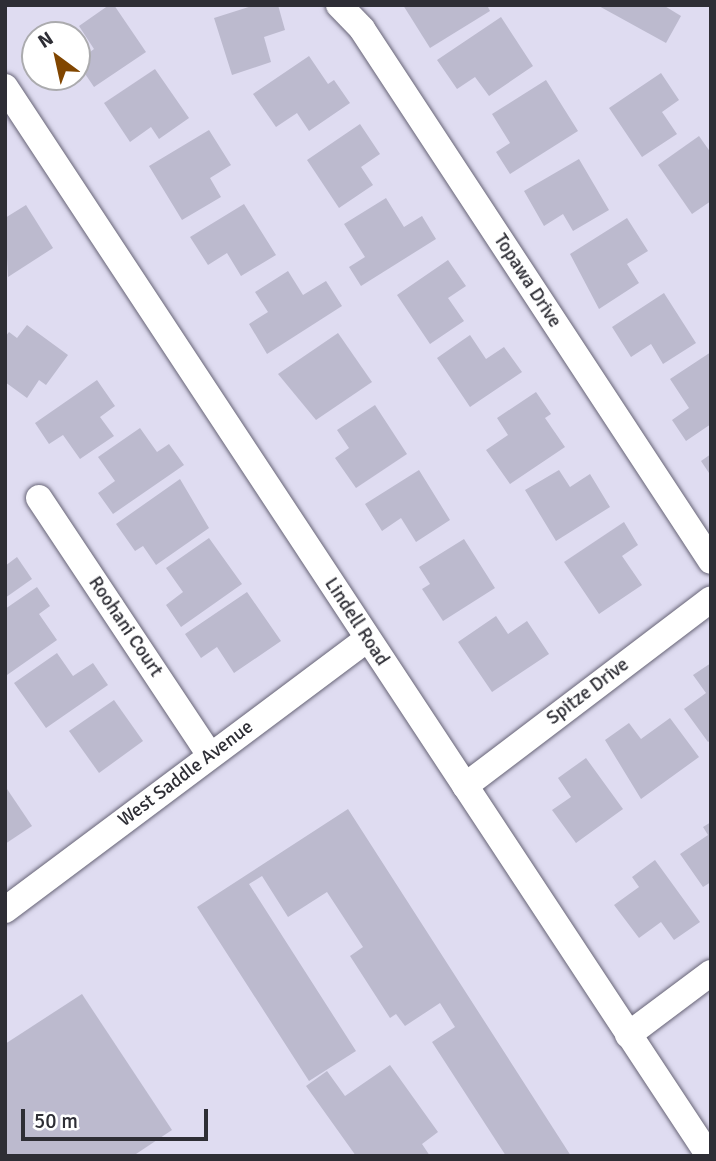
<!DOCTYPE html>
<style>
body{margin:0}
#map{position:relative;width:716px;height:1161px;overflow:hidden;background:#dfdcf1;font-family:Signika,sans-serif}
div>[style]{position:absolute}
.building>*{inset:0;background:#bcbace}
.roads{filter:drop-shadow(0 0 2px #676476) drop-shadow(0 0 2px #676476)}
.minor>*{height:26px;margin:-13px;padding:0 13px;transform-origin:13px;border-radius:13px;background:#fff}
span{translate:-50% -50%;white-space:nowrap;text-align:center;line-height:1.15;-webkit-text-stroke:5px #fff;paint-order:stroke}
.street-label{font-size:19px;color:#2e2e35}
.frame{position:absolute;inset:0;border:7px solid #2e2e35;pointer-events:none}
.north{position:absolute;left:21px;top:21px;width:70px;height:70px;box-sizing:border-box;background:#fff;border:2px solid #ababae;border-radius:50%;rotate:327deg;font-size:19px;font-weight:700;line-height:28px;text-align:center;color:#2e2e35}
.north::after{content:'';display:block;margin:auto;width:24px;height:32px;background:#814600;clip-path:polygon(50% 0,100% 100%,50% 72%,0 100%)}
.scale{position:absolute;left:21px;top:1109px;width:187px;height:32px;box-sizing:border-box;border:4px solid #2e2e35;border-top:0;padding-left:9px;font-size:21px;line-height:24px;white-space:nowrap;color:#2e2e35;-webkit-text-stroke:5px #fff;paint-order:stroke}
</style>
<div id="map">
<div class="building">
<div style="clip-path:polygon(109px 5px,114px 5px,146px 52px,94px 87px,77px 62px,94px 49px,79px 26px)"></div>
<div style="clip-path:polygon(255px 5px,278px 5px,285px 30px,264px 37px,271px 62px,232px 75px,214px 18px)"></div>
<div style="clip-path:polygon(403px 5px,487px 5px,490px 11px,430px 48px)"></div>
<div style="clip-path:polygon(597px 5px,663px 5px,681px 16px,666px 43px)"></div>
<div style="clip-path:polygon(501px 17px,533px 66px,489px 96px,475px 77px,457px 89px,437px 60px)"></div>
<div style="clip-path:polygon(309px 56px,328px 84px,334px 80px,350px 103px,309px 131px,297px 113px,276px 127px,253px 94px)"></div>
<div style="clip-path:polygon(155px 69px,189px 118px,159px 139px,151px 127px,130px 142px,104px 103px)"></div>
<div style="clip-path:polygon(661px 73px,679px 100px,662px 112px,677px 134px,642px 157px,609px 108px)"></div>
<div style="clip-path:polygon(546px 80px,578px 131px,510px 174px,496px 152px,510px 143px,492px 114px)"></div>
<div style="clip-path:polygon(360px 124px,380px 154px,361px 167px,373px 185px,339px 208px,307px 160px)"></div>
<div style="clip-path:polygon(209px 130px,231px 165px,210px 178px,221px 197px,182px 220px,149px 166px)"></div>
<div style="clip-path:polygon(699px 136px,711px 153px,711px 201px,692px 214px,658px 165px)"></div>
<div style="clip-path:polygon(579px 159px,609px 210px,573px 231px,563px 214px,544px 226px,524px 191px)"></div>
<div style="clip-path:polygon(386px 198px,404px 227px,422px 216px,436px 239px,361px 286px,349px 267px,365px 257px,344px 224px)"></div>
<div style="clip-path:polygon(244px 204px,276px 255px,241px 276px,227px 253px,208px 265px,190px 237px)"></div>
<div style="clip-path:polygon(26px 205px,53px 248px,8px 277px,5px 218px)"></div>
<div style="clip-path:polygon(627px 218px,648px 251px,627px 264px,639px 283px,599px 309px,570px 254px)"></div>
<div style="clip-path:polygon(448px 260px,466px 286px,448px 298px,464px 321px,430px 344px,397px 295px)"></div>
<div style="clip-path:polygon(288px 271px,303px 295px,326px 281px,342px 306px,267px 354px,249px 324px,268px 312px,255px 292px)"></div>
<div style="clip-path:polygon(664px 293px,696px 343px,663px 364px,651px 344px,631px 357px,612px 327px)"></div>
<div style="clip-path:polygon(27px 325px,68px 355px,46px 385px,39px 380px,27px 398px,5px 382px,5px 337px,9px 332px,17px 338px)"></div>
<div style="clip-path:polygon(338px 333px,372px 382px,316px 420px,278px 374px)"></div>
<div style="clip-path:polygon(470px 335px,486px 359px,504px 347px,522px 372px,470px 407px,437px 358px)"></div>
<div style="clip-path:polygon(711px 352px,711px 424px,686px 441px,672px 420px,689px 408px,670px 379px)"></div>
<div style="clip-path:polygon(97px 380px,115px 406px,100px 417px,114px 436px,80px 459px,63px 435px,49px 444px,35px 423px)"></div>
<div style="clip-path:polygon(536px 392px,551px 414px,545px 418px,565px 447px,510px 484px,486px 450px,508px 435px,497px 418px)"></div>
<div style="clip-path:polygon(375px 405px,407px 454px,356px 488px,335px 458px,349px 448px,337px 430px)"></div>
<div style="clip-path:polygon(140px 428px,157px 452px,169px 444px,184px 465px,113px 514px,98px 493px,115px 481px,98px 457px)"></div>
<div style="clip-path:polygon(711px 454px,711px 476px,701px 461px)"></div>
<div style="clip-path:polygon(419px 470px,450px 520px,416px 542px,401px 518px,382px 531px,365px 504px)"></div>
<div style="clip-path:polygon(559px 470px,570px 487px,590px 474px,610px 507px,556px 541px,525px 490px)"></div>
<div style="clip-path:polygon(180px 479px,209px 528px,156px 565px,143px 546px,135px 551px,116px 524px)"></div>
<div style="clip-path:polygon(624px 522px,638px 545px,622px 556px,642px 585px,599px 614px,564px 562px)"></div>
<div style="clip-path:polygon(209px 538px,242px 584px,181px 627px,166px 605px,183px 592px,166px 568px)"></div>
<div style="clip-path:polygon(464px 539px,495px 588px,443px 621px,422px 589px,430px 584px,419px 567px)"></div>
<div style="clip-path:polygon(17px 557px,32px 579px,5px 598px,5px 566px)"></div>
<div style="clip-path:polygon(37px 587px,50px 606px,39px 614px,57px 640px,7px 675px,5px 609px)"></div>
<div style="clip-path:polygon(247px 592px,281px 641px,234px 673px,217px 647px,201px 658px,185px 634px)"></div>
<div style="clip-path:polygon(496px 616px,508px 634px,527px 621px,549px 654px,492px 692px,458px 642px)"></div>
<div style="clip-path:polygon(57px 653px,73px 676px,93px 663px,108px 685px,46px 728px,14px 683px)"></div>
<div style="clip-path:polygon(711px 663px,711px 740px,708px 742px,684px 709px,706px 693px,693px 675px)"></div>
<div style="clip-path:polygon(114px 700px,143px 741px,99px 773px,69px 731px)"></div>
<div style="clip-path:polygon(670px 718px,699px 757px,641px 799px,605px 740px,629px 723px,641px 739px)"></div>
<div style="clip-path:polygon(586px 758px,623px 809px,576px 843px,552px 810px,571px 797px,558px 778px)"></div>
<div style="clip-path:polygon(5px 786px,32px 826px,5px 844px)"></div>
<div style="clip-path:polygon(348px 809px,571px 1156px,506px 1156px,432px 1042px,455px 1027px,440px 1003px,405px 1026px,396px 1014px,390px 1018px,350px 956px,363px 947px,327px 892px,288px 917px,262px 876px,249px 884px,356px 1051px,309px 1081px,197px 907px)"></div>
<div style="clip-path:polygon(711px 822px,711px 882px,703px 887px,680px 854px,708px 835px,703px 827px)"></div>
<div style="clip-path:polygon(655px 860px,700px 922px,674px 940px,661px 922px,639px 938px,614px 905px,639px 887px,632px 877px)"></div>
<div style="clip-path:polygon(82px 994px,172px 1130px,133px 1156px,5px 1156px,5px 1044px)"></div>
<div style="clip-path:polygon(390px 1065px,438px 1132px,422px 1144px,430px 1156px,356px 1156px,306px 1086px,327px 1071px,345px 1096px)"></div>
</div>
<div class="roads">
<div class="minor">
<div style="left:339px;top:5px;width:33px;rotate:46deg"></div>
<div style="left:362px;top:29px;width:636px;rotate:56.73deg"></div>
<div style="left:5px;top:87px;width:1280px;rotate:56.63deg"></div>
<div style="left:39px;top:498px;width:309px;rotate:56.4deg"></div>
<div style="left:465px;top:786px;width:309px;rotate:-37.2deg"></div>
<div style="left:5px;top:910px;width:452px;rotate:-36.8deg"></div>
<div style="left:628px;top:1035px;width:104px;rotate:-36.8deg"></div>
</div>
</div>
<div class="street-label">
<span style="left:527px;top:281px;rotate:57deg">Topawa Drive</span>
<span style="left:356px;top:622px;rotate:57deg">Lindell Road</span>
<span style="left:125px;top:627px;rotate:56deg">Roohani Court</span>
<span style="left:588px;top:692px;rotate:-37deg">Spitze Drive</span>
<span style="left:186px;top:774px;rotate:-37deg">West Saddle Avenue</span>
</div>
<div class="frame"></div>
<div class="north">N</div>
<div class="scale">50 m</div>
</div>
